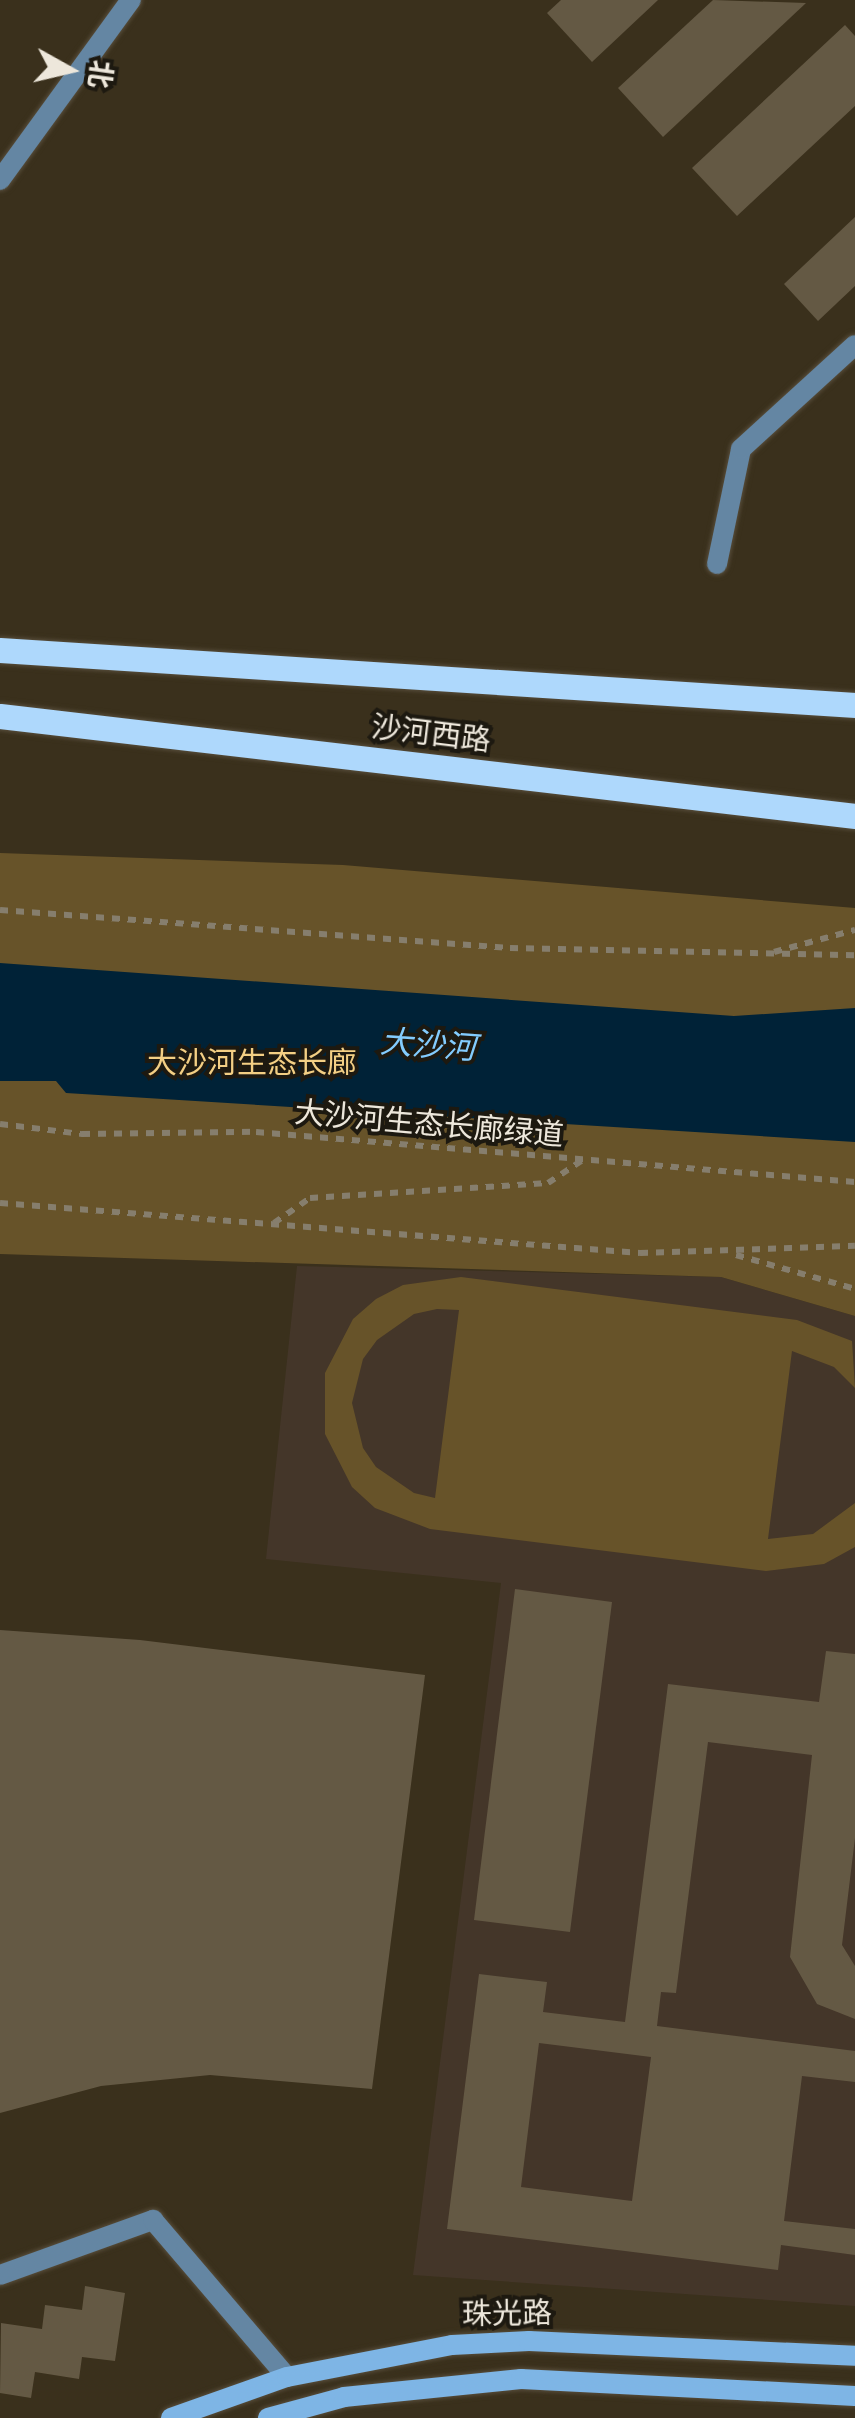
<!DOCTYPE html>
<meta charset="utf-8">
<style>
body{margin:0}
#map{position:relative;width:855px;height:2418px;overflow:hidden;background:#3a301c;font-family:Karla,"Noto Sans SC",sans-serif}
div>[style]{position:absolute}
.education>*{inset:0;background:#443629}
.green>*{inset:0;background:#675329}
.water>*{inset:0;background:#002237}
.building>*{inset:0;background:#645944}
.path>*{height:6px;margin-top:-3px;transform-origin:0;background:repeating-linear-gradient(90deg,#867e6d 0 8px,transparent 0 16px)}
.roads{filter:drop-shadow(0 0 2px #574d3b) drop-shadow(0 0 2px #574d3b)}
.minor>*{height:20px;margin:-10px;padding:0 10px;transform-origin:10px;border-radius:10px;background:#6486a3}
.tertiary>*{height:20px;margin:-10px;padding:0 10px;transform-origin:10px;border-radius:10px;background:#6486a3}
.secondary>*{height:20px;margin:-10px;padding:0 10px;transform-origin:10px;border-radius:10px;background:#7eb5e5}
.primary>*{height:25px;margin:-12.5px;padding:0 12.5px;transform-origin:12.5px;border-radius:12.5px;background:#aed8fc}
span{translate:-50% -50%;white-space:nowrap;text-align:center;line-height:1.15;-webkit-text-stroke:8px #1d1910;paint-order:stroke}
.street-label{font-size:30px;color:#ede7db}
.park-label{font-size:30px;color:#f3cf84}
.water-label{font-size:32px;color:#83ccfe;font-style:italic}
.north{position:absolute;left:20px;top:20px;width:100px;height:100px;-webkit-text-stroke:8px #1d1910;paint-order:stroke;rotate:98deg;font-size:28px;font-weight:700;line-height:40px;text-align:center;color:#ede7db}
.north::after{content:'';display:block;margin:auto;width:35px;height:45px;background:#ede7db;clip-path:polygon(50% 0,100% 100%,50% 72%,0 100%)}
</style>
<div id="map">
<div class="education">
<div style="clip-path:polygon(297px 1266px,721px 1277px,855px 1316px,855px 2306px,413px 2275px,501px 1583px,266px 1559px)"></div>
</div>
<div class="green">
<div style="clip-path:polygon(0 853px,343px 865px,855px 908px,855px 1316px,721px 1277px,0 1254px)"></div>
<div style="clip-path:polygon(evenodd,461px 1277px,797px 1320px,852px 1341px,855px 1388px,834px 1367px,792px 1351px,768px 1539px,813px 1534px,855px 1503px,855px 1547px,824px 1564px,766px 1571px,430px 1529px,375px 1508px,352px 1487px,325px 1434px,325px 1373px,353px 1319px,376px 1299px,403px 1285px,461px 1277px,437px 1309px,459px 1310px,435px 1498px,414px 1493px,376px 1467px,363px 1448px,352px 1403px,363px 1359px,377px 1340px,414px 1314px,437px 1309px)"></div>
</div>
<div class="water">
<div style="clip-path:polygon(0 963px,734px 1016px,855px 1008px,855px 1142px,66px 1093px,56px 1081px,0 1081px)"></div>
</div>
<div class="building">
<div style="clip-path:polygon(561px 0,658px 0,592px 62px,547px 13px)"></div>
<div style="clip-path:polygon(713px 0,806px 3px,663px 137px,618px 88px)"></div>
<div style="clip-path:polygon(845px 25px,855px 36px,855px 106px,737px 216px,692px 168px)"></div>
<div style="clip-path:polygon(855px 217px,855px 286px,818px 321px,784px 284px)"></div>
<div style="clip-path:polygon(515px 1589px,612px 1602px,570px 1932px,474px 1920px)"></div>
<div style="clip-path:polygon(0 1630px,140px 1640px,425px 1675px,372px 2089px,210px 2075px,101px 2086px,0 2113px)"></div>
<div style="clip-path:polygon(evenodd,826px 1651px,855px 1654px,855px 1838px,842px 1945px,855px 1966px,855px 2019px,817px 2004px,790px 1957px,812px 1755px,708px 1742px,676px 1993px,661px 1992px,657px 2026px,855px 2051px,855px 2082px,802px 2076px,784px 2221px,855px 2229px,855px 2255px,781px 2245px,778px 2270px,447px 2229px,479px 1974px,547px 1982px,543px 2012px,625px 2022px,668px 1684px,819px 1702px,826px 1651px,539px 2043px,651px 2057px,632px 2201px,521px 2187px,539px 2043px)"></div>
<div style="clip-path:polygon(85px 2286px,125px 2293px,115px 2361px,82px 2357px,79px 2379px,35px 2372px,31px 2398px,0 2393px,1px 2323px,42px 2329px,45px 2305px,82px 2310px)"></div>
</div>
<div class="path">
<div style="left:0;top:910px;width:511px;rotate:4.26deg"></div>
<div style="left:510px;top:948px;width:345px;rotate:1.2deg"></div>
<div style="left:774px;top:952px;width:84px;rotate:-15.2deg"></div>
<div style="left:0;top:1124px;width:83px;rotate:7deg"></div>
<div style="left:82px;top:1134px;width:174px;rotate:-0.7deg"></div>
<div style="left:256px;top:1132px;width:601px;rotate:4.77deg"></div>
<div style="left:0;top:1203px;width:642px;rotate:4.47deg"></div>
<div style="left:640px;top:1253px;width:215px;rotate:-1.9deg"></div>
<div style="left:274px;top:1223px;width:44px;rotate:-34.8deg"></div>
<div style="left:310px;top:1198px;width:238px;rotate:-3.6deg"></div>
<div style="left:548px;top:1183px;width:43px;rotate:-33.7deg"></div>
<div style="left:736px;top:1255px;width:124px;rotate:15.9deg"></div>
</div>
<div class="roads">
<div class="minor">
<div style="left:717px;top:564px;width:117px;rotate:-78.2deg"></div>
<div style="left:741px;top:449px;width:154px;rotate:-42.4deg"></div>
<div style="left:0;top:2275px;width:163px;rotate:-19.8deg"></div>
<div style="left:153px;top:2220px;width:206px;rotate:49.5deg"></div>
</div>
<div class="tertiary">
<div style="left:0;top:180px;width:223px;rotate:-54deg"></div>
</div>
<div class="secondary">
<div style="left:171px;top:2418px;width:123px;rotate:-19.5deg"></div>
<div style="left:287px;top:2377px;width:168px;rotate:-11deg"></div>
<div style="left:452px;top:2345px;width:77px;rotate:-3deg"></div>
<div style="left:529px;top:2341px;width:326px;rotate:2.6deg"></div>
<div style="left:268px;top:2418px;width:79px;rotate:-15.4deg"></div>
<div style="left:344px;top:2397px;width:178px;rotate:-5.8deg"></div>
<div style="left:521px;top:2379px;width:334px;rotate:2.9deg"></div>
</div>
<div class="primary">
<div style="left:0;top:650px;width:857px;rotate:3.68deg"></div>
<div style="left:0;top:716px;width:861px;rotate:6.67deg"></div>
</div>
</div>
<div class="street-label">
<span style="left:431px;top:734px;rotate:7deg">沙河西路</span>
<span style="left:429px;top:1124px;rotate:5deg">大沙河生态长廊绿道</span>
<span style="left:507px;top:2314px;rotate:-1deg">珠光路</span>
</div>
<div class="park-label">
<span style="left:252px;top:1063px">大沙河生态长廊</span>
</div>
<div class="water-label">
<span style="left:428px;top:1046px;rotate:4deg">大沙河</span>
</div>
<div class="north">北</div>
</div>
